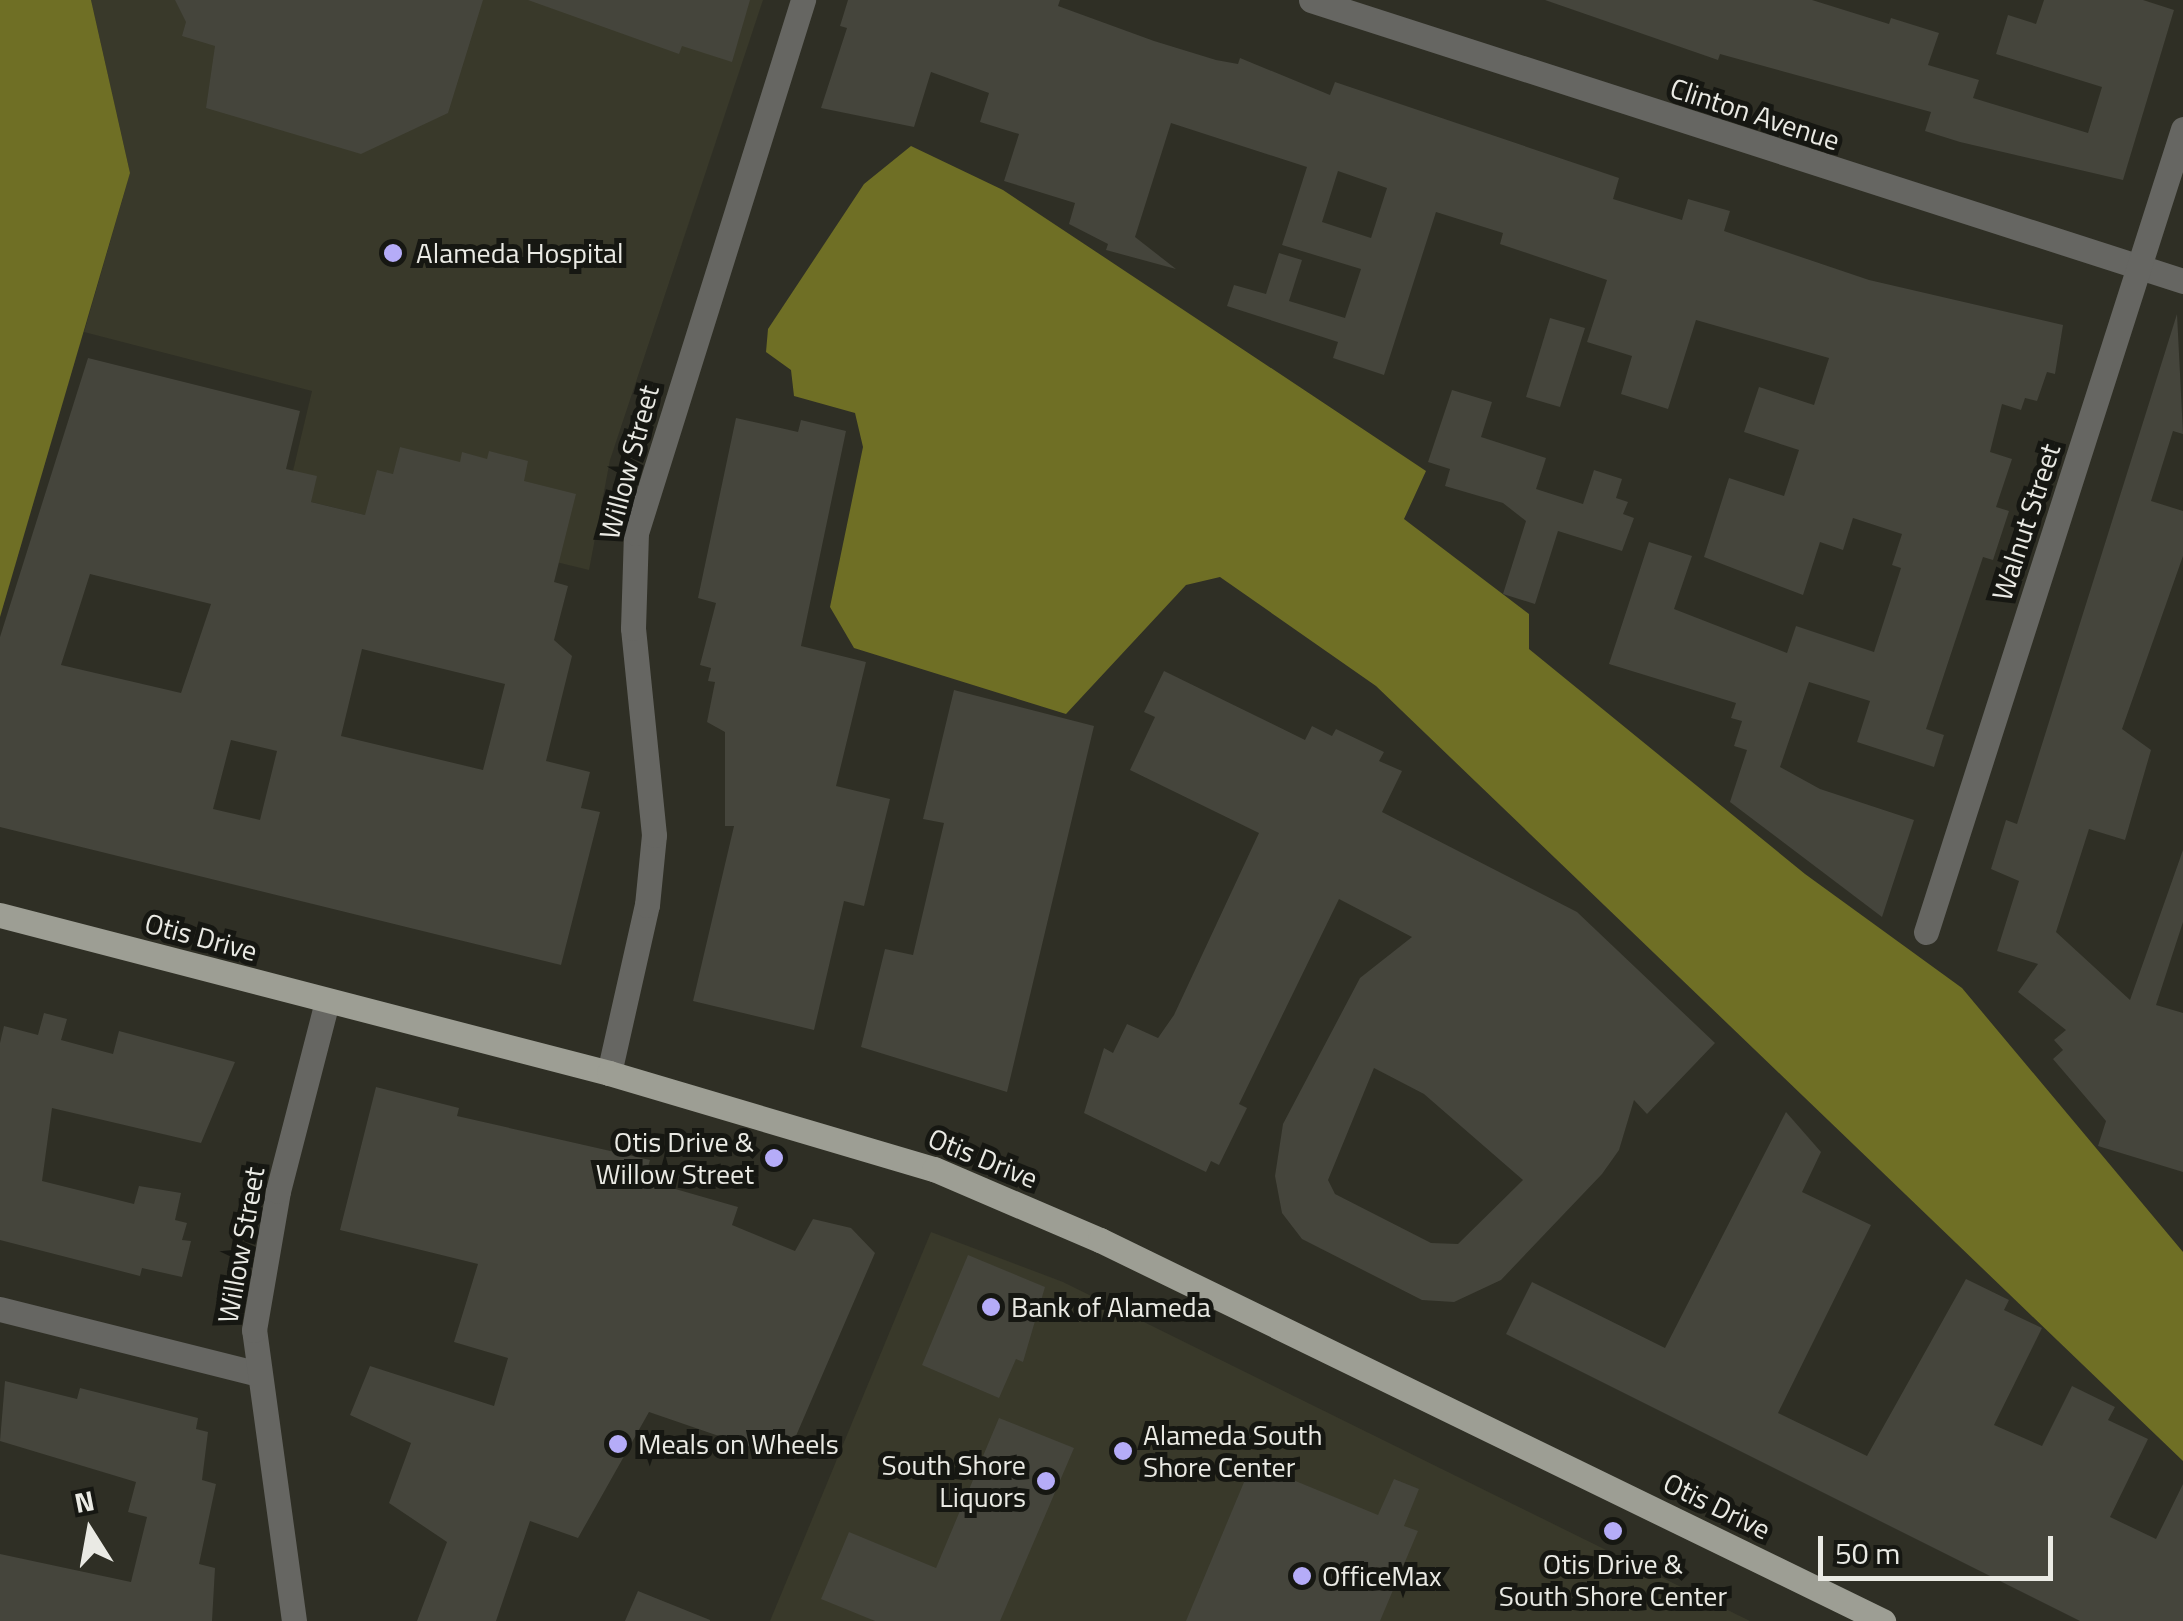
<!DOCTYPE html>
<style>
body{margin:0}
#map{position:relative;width:2183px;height:1621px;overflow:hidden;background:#2f2f25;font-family:"Titillium Web",sans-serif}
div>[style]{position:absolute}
.built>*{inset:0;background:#39392a}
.water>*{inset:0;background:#6f6f25}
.building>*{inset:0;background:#45453c}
.minor>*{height:25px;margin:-12.5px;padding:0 12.5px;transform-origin:12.5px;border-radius:12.5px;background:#666662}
.major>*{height:25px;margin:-12.5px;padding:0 12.5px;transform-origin:12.5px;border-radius:12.5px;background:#9d9e94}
.dots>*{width:28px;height:28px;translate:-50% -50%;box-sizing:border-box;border:5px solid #161712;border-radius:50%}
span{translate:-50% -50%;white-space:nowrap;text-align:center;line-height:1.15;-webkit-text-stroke:10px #161712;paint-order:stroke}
.street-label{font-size:28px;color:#eaeae4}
.poi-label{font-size:28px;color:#eaeae4}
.left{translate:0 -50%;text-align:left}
.right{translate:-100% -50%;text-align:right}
.north{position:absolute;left:40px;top:1481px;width:100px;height:100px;-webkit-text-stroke:8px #161712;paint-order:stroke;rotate:349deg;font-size:28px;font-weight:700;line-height:40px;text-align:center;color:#eaeae4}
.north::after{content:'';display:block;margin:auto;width:35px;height:45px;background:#eaeae4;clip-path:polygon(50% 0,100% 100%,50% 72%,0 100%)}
.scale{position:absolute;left:1818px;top:1536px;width:235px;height:45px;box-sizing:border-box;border:5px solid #eaeae4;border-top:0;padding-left:12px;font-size:30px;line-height:35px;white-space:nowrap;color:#eaeae4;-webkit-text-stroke:8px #161712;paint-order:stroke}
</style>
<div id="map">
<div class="built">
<div style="clip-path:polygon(91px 0,763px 0,610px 460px,589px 570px,287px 496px,312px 391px,84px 332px,130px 173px)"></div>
<div style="clip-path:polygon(931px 1232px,1063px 1282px,1750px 1621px,770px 1621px)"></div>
</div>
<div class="water">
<div style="clip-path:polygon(0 0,91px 0,130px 173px,0 617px)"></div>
<div style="clip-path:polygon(911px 146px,1003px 190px,1426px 471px,1404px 519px,1529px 614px,1529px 649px,1805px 874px,1962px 988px,2183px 1252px,2183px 1461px,1376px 686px,1220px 577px,1186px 585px,1066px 714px,854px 648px,830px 607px,863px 447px,855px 413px,794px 396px,791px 370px,766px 352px,768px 329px,864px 184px)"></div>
</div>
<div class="building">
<div style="clip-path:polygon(175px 0,483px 0,448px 113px,361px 154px,206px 108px,215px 46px,182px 36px,186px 22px)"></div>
<div style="clip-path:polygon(528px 0,750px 0,732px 62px,682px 46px,679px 54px)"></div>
<div style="clip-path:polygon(evenodd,848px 0,1060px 0,1058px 6px,1154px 41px,1216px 60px,1238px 64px,1240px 58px,1330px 95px,1335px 82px,1619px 178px,1613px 199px,1682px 220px,1688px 199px,1730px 211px,1724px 231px,1869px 280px,2063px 325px,2055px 374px,2047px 372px,2037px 401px,2025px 398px,2021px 410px,2002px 404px,1990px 452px,2012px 459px,1996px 507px,2009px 511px,1993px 560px,1983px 557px,1926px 729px,1944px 735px,1934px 767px,1857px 742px,1870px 701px,1809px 682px,1780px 767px,1820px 789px,1914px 820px,1882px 917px,1730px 802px,1747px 750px,1734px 746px,1742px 721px,1731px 718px,1736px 703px,1609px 664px,1649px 542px,1692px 556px,1674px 609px,1787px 653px,1796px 626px,1874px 652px,1901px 568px,1892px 565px,1902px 534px,1853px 518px,1843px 550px,1820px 542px,1803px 595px,1704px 557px,1729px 478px,1784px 496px,1799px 450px,1744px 432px,1759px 387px,1814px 405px,1829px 358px,1696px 320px,1668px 409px,1621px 394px,1632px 356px,1587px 342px,1607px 280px,1500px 244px,1503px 233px,1436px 212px,1384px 375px,1333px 358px,1338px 342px,1227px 306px,1234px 285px,1266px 294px,1279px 253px,1302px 260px,1289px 301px,1345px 318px,1361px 269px,1282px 245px,1307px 167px,1171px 123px,1135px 237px,1176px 269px,1106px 250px,1108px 244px,1069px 224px,1075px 203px,1004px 181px,1019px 134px,980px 122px,989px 93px,931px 72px,914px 127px,821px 108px,847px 28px,840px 26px,848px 0,1338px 171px,1387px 188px,1371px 238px,1322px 222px,1338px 171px)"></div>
<div style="clip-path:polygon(1545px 0,1812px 0,1889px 24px,1891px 18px,1939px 33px,1928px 65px,1979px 80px,1973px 98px,2088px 133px,2102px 87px,1996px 54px,2008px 15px,2036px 24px,2044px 0,2143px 0,2174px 10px,2123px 180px,1960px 142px,1925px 131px,1931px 112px,1720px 54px,1718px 60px)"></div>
<div style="clip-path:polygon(2177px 314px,2183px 434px,2173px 431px,2151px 501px,2183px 511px,2183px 556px,2122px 729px,2151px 750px,2125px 840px,2089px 829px,2056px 932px,2130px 1000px,2183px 850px,2183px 922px,2156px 1005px,2183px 1013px,2183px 1172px,2098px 1146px,2106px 1121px,2053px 1059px,2063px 1050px,2054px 1040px,2066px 1030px,2018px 992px,2038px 964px,1997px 951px,2019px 881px,1991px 869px,2006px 820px,2017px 824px)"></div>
<div style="clip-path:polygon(1550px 318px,1585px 328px,1560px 407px,1526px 397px)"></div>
<div style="clip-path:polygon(evenodd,88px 358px,300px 411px,286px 469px,317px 476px,311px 502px,365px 515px,377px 470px,393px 474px,400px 447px,460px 462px,462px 452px,487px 459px,489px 451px,528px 461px,524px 481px,576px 494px,554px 582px,568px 586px,554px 640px,572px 656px,546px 761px,590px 772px,581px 808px,600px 812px,561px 965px,0 827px,0 637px,88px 358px,90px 574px,211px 604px,181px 693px,61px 665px,90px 574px,88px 358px,362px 649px,505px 684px,483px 770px,341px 736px,362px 649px,88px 358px,231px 740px,277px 751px,260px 820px,213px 809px,231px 740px)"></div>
<div style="clip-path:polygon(1452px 390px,1492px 402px,1481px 437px,1546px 458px,1536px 489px,1583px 504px,1594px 470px,1622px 479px,1616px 498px,1628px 502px,1623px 514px,1634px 518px,1622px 551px,1558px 531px,1535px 604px,1503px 594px,1526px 521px,1503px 503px,1445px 486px,1450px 469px,1428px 462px)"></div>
<div style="clip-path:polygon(736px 418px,798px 432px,801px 420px,846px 431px,801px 646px,866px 662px,836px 786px,890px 799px,864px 906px,844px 901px,814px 1030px,693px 1001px,734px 826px,725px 826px,725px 732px,707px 722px,715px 682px,708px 681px,711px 668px,700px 665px,716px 603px,698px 598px)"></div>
<div style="clip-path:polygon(evenodd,1164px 671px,1305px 740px,1312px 726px,1332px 736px,1336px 729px,1384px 752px,1379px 761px,1402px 771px,1382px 812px,1577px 912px,1715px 1043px,1647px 1114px,1634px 1100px,1619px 1150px,1602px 1174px,1501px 1280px,1454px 1302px,1422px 1300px,1302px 1239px,1282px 1213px,1275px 1176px,1283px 1124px,1360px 978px,1412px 937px,1339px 899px,1239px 1104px,1247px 1108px,1219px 1165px,1211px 1161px,1206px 1172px,1084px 1113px,1104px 1048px,1113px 1053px,1127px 1024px,1158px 1038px,1174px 1015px,1259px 833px,1130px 770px,1155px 717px,1144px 712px,1164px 671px,1374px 1068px,1424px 1094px,1523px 1180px,1458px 1244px,1431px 1243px,1335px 1194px,1328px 1180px,1374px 1068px)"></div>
<div style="clip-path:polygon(954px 690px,1094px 726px,1007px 1092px,861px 1047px,885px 949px,913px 955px,944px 823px,923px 819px)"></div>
<div style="clip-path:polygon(44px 1013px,67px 1019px,61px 1040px,113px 1054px,119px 1031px,235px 1062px,201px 1143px,52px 1108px,42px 1181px,134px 1204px,139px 1186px,181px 1193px,175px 1220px,187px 1223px,182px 1240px,191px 1241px,182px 1277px,142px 1268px,140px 1276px,0 1240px,0 1043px,4px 1026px,38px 1035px)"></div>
<div style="clip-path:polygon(376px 1087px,459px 1108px,457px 1116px,650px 1160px,644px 1180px,738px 1207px,732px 1225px,795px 1251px,813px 1219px,851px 1228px,875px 1253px,786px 1459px,649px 1412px,578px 1538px,530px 1521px,496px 1621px,417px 1621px,447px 1542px,389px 1503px,411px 1443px,350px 1415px,370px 1366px,494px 1406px,508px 1358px,454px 1342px,478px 1264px,340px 1230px)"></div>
<div style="clip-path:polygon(1786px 1112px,1821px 1152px,1802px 1192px,1871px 1225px,1778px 1413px,1867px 1456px,1966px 1279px,2009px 1300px,2004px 1310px,2042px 1328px,1994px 1425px,2042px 1446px,2072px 1386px,2115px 1407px,2108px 1420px,2148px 1439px,2110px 1517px,2156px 1539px,2183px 1484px,2183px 1621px,2080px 1621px,1506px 1334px,1532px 1282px,1665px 1348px)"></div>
<div style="clip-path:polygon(968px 1255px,1045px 1287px,1023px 1362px,1016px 1359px,999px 1398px,922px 1365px)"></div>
<div style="clip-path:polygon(5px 1381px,77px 1399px,80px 1388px,198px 1418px,196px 1429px,208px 1432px,202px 1480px,216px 1484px,199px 1564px,215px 1568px,212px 1621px,0 1621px,0 1554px,131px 1582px,147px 1517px,128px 1512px,136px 1482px,0 1441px)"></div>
<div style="clip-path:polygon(999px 1418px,1074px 1448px,1000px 1621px,875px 1621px,821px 1599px,849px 1532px,936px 1568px)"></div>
<div style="clip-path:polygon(1252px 1463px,1378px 1515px,1394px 1479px,1419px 1489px,1404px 1526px,1418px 1531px,1380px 1621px,1186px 1621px)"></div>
<div style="clip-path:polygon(638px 1591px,710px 1620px,710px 1621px,625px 1621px)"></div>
</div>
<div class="minor">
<div style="left:1311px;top:0;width:916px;rotate:17.86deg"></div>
<div style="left:1926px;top:932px;width:843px;rotate:-72.25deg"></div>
<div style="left:609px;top:1073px;width:172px;rotate:-77.3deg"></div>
<div style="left:647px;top:905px;width:70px;rotate:-84.3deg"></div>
<div style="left:654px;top:835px;width:208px;rotate:-95.8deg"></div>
<div style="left:633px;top:628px;width:95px;rotate:-88.2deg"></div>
<div style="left:636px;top:533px;width:559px;rotate:-72.6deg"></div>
<div style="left:0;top:1309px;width:263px;rotate:14.1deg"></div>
<div style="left:294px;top:1621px;width:294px;rotate:-97.8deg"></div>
<div style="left:254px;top:1330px;width:141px;rotate:-80.2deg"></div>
<div style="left:278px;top:1191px;width:196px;rotate:-75.5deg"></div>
</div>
<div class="major">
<div style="left:0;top:915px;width:629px;rotate:14.54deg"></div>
<div style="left:609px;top:1073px;width:339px;rotate:16.5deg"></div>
<div style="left:934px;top:1169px;width:181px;rotate:23.2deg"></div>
<div style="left:1100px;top:1240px;width:871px;rotate:25.95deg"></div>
</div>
<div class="dots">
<div style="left:393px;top:253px;background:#b5acf8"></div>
<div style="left:774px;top:1158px;background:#b5acf8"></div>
<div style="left:991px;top:1307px;background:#b5acf8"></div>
<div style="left:618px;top:1444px;background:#b5acf8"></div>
<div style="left:1123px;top:1451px;background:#b5acf8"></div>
<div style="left:1046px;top:1481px;background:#b5acf8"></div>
<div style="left:1613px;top:1531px;background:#b5acf8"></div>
<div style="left:1302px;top:1576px;background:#b5acf8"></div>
</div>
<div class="street-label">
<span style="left:1755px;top:114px;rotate:18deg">Clinton Avenue</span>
<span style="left:629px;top:462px;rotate:-75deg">Willow Street</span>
<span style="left:2026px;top:522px;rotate:-72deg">Walnut Street</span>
<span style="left:201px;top:937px;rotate:15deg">Otis Drive</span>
<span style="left:983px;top:1158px;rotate:22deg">Otis Drive</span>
<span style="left:241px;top:1245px;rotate:-80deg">Willow Street</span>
<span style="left:1717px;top:1506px;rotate:26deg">Otis Drive</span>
</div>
<div class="poi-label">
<span class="left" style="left:416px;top:253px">Alameda Hospital</span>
<span class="right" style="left:754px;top:1158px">Otis Drive &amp;<br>Willow Street</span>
<span class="left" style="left:1011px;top:1307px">Bank of Alameda</span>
<span class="left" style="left:1143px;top:1451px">Alameda South<br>Shore Center</span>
<span class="left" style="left:638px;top:1444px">Meals on Wheels</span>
<span class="right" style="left:1026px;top:1481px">South Shore<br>Liquors</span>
<span style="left:1613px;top:1580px">Otis Drive &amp;<br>South Shore Center</span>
<span class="left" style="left:1322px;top:1576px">OfficeMax</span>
</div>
<div class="north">N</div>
<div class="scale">50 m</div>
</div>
